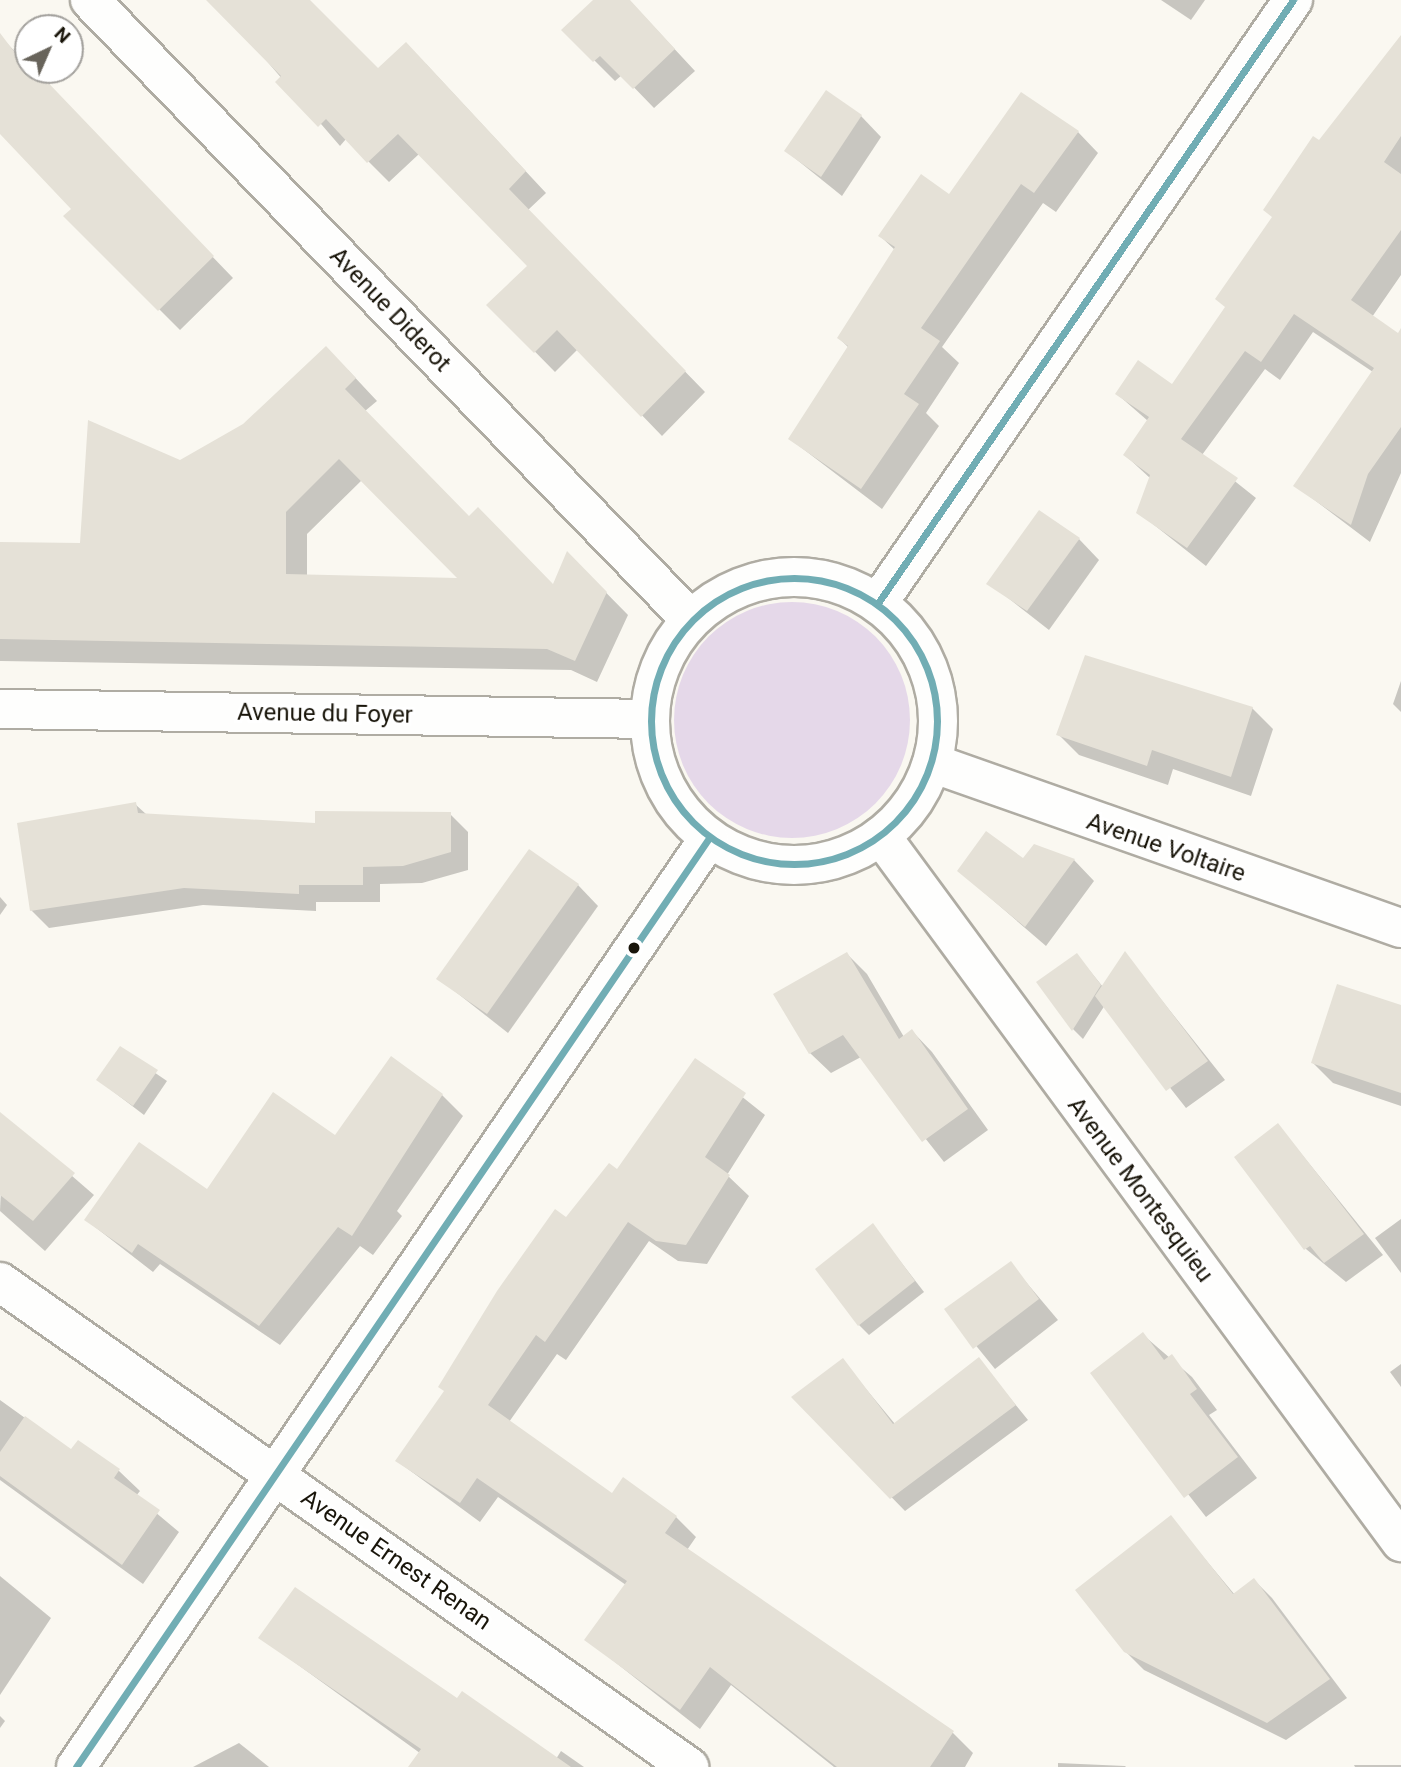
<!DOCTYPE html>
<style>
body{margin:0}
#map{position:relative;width:1401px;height:1767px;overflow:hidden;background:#faf8f1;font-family:Roboto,sans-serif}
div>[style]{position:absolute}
.green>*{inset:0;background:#e5d8e9}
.round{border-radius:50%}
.shadow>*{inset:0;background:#0003}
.building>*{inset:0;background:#e5e1d7}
.roads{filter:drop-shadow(2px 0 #afaca3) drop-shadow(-2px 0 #afaca3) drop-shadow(0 2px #afaca3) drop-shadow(0 -2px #afaca3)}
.minor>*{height:38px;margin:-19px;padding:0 19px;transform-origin:19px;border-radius:19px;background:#fefefd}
.tertiary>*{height:38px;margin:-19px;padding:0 19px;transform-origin:19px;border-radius:19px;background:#fefefd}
.tertiary>.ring{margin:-19px;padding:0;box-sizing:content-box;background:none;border:38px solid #fefefd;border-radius:50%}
.bus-1>*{height:7px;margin:-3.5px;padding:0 3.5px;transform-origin:3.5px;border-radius:3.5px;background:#71adb4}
.bus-1>.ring{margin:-3.5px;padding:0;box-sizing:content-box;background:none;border:7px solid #71adb4;border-radius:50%}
.dots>*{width:19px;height:19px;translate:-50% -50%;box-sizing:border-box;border:4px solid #fff;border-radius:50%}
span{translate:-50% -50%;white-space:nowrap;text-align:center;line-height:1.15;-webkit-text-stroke:6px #fff;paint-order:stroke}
.street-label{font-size:24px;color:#19150a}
.north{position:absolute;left:14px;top:14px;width:70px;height:70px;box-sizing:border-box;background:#fff;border:2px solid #a3a19d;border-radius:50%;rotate:44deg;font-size:19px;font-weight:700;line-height:28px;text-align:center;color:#19150a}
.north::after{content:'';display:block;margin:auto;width:24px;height:32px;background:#68645b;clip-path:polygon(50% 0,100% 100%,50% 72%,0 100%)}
</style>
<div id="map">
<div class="green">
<div class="round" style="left:674px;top:602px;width:236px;height:236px"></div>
</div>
<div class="shadow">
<div style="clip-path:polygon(214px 0,307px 0,378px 70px,426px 64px,546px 193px,528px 210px,705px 392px,662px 436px,578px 349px,555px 372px,489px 305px,530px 266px,419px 154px,389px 182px,346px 139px,340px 146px)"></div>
<div style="clip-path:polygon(595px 0,629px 0,695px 71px,654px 108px,622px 75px,615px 81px,564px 30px)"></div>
<div style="clip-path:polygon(1161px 0,1205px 0,1191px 20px)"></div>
<div style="clip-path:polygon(0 36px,233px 278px,180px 330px,66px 216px,74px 209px,0 132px)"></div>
<div style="clip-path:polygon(1401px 70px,1401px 275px,1372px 317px,1401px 337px,1401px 473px,1370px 542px,1296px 486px,1373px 372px,1313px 332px,1280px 380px,1265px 369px,1202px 455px,1256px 498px,1206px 566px,1139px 513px,1151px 479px,1125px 455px,1148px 421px,1117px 394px,1172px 386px,1226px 308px,1320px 143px)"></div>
<div style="clip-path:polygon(861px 116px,881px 137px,842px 196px,786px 151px)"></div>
<div style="clip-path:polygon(1078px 132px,1098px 153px,1056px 212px,1043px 203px,942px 347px,959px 363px,926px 413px,939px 426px,882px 509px,790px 439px,849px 348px,839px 338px,895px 250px,880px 236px)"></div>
<div style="clip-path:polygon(evenodd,348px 370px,377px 401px,365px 411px,469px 518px,554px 586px,568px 554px,628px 615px,597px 682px,571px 670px,0 661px,0 544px,82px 545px,180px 462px,348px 370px,362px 480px,462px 580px,307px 576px,307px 534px,362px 480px)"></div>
<div style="clip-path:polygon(1079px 539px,1099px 560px,1049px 630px,989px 583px)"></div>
<div style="clip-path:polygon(1401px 681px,1401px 712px,1393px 704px)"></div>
<div style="clip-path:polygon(1252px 708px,1273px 729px,1251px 796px,1173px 769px,1168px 785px,1079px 755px,1058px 734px)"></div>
<div style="clip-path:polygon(135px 804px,147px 815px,317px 825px,450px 814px,468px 832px,468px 870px,422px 883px,380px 884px,380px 902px,316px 902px,316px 911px,203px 905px,49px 928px,31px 910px)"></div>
<div style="clip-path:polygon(1035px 846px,1074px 860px,1094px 881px,1046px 946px,959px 871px,1023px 861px)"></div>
<div style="clip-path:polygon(578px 885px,598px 906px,508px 1033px,438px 978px)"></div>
<div style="clip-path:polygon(0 897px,7px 905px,0 915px)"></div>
<div style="clip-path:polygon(847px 954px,867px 974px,904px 1037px,912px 1031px,932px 1052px,988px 1130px,944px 1162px,861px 1057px,831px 1073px,810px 1053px)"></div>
<div style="clip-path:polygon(1125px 954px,1225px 1080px,1186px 1108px,1105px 1005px,1083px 1039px,1073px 1029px,1077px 955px,1103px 987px)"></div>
<div style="clip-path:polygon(1401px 1009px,1401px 1106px,1333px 1083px,1313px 1063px)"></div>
<div style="clip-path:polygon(120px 1049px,167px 1081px,144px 1115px,98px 1080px)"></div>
<div style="clip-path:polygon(696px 1060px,765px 1115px,727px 1175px,749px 1196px,707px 1264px,678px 1261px,649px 1241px,566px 1360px,557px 1354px,509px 1422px,612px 1495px,676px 1517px,696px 1537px,687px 1550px,953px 1733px,973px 1753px,965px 1767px,834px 1767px,731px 1685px,700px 1729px,587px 1640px,626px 1585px,498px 1497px,480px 1522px,397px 1461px,566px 1219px,617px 1172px)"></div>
<div style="clip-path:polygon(442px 1095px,463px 1116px,397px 1211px,402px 1216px,373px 1255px,360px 1246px,280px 1345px,160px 1264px,153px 1272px,86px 1220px,208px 1191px)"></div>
<div style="clip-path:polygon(4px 1117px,94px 1195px,45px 1251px,0 1211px)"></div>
<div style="clip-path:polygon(1278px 1125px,1383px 1255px,1346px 1282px,1306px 1249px)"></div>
<div style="clip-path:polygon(1401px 1219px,1401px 1273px,1375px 1238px)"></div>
<div style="clip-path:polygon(873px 1226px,924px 1292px,869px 1335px,859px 1325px)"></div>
<div style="clip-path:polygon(1010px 1263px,1058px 1320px,995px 1369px,947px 1310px)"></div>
<div style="clip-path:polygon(1142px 1334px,1192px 1377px,1217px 1410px,1209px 1415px,1257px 1478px,1206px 1517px,1093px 1373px)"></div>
<div style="clip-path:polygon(978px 1359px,1028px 1420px,905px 1511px,794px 1397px,842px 1360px,895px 1424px)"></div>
<div style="clip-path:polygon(1401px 1364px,1401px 1387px,1390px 1372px)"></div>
<div style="clip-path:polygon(0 1400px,71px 1451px,78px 1442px,119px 1471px,140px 1491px,136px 1496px,179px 1532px,143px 1584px,0 1480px)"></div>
<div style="clip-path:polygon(1170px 1517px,1235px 1595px,1254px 1580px,1272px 1598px,1347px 1698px,1286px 1740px,1144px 1670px,1125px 1651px)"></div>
<div style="clip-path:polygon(0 1576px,51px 1618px,0 1695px)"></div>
<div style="clip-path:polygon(261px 1638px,457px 1700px,556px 1759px,561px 1751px,584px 1767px,420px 1767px,424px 1756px)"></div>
<div style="clip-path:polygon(0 1716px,5px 1721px,0 1728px)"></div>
<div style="clip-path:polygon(239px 1743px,269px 1767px,193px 1767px)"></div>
<div style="clip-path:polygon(1058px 1763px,1125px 1766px,1126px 1767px,1058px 1767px)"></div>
<div style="clip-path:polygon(1354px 1765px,1401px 1765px,1401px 1767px,1355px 1767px)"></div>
</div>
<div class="building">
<div style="clip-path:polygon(206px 0,310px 0,378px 68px,406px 42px,526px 171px,509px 189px,686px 371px,641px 417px,557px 330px,534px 353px,486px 305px,527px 266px,398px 134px,367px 163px,326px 119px,318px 127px,275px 82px,281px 76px)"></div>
<div style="clip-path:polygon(593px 0,630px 0,675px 49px,633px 89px,600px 56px,593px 62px,561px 30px)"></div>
<div style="clip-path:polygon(0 33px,28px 70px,36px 70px,214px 256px,158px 311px,63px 216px,71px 209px,0 134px)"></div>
<div style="clip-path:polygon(1401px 35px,1401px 136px,1384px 162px,1401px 174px,1401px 230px,1351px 300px,1398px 333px,1401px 328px,1401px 427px,1368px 474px,1351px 525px,1293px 486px,1374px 368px,1294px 314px,1261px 362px,1245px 351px,1181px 439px,1238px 478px,1187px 548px,1136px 513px,1150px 475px,1123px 455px,1149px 417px,1115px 394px,1138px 360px,1172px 384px,1225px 307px,1215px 299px,1272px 217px,1263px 210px,1313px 136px,1319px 140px)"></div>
<div style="clip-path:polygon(826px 90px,862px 115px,821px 177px,784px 151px)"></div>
<div style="clip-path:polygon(1021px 92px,1079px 131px,1034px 193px,1021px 184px,921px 328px,940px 341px,904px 394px,919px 404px,861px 489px,788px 439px,848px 346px,837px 338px,895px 247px,878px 236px,921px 174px,949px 194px)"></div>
<div style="clip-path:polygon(evenodd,326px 346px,356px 378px,345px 389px,469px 516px,478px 507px,553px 584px,567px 551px,607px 592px,575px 661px,547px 649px,0 639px,0 542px,80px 543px,88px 420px,180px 460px,243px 424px,326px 346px,339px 459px,457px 578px,286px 574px,286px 512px,339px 459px)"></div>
<div style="clip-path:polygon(1039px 510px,1080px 538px,1027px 611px,986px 584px)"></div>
<div style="clip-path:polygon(1085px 655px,1253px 707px,1231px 777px,1152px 750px,1147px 766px,1056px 735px)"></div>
<div style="clip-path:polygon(136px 802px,138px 813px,315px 823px,315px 811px,451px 812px,451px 852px,403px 866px,363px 867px,363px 885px,299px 885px,299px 894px,184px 888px,30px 911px,17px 823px)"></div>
<div style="clip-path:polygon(986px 831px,1023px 858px,1034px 844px,1075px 859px,1025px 927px,957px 871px)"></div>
<div style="clip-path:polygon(529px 849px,579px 884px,487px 1014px,436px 979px)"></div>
<div style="clip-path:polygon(1125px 951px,1208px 1061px,1166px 1091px,1095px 996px)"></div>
<div style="clip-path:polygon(847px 952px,899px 1039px,912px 1029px,968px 1109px,922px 1142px,843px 1035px,809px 1054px,773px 994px)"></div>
<div style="clip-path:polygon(1077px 953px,1101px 985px,1072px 1031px,1036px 982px)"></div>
<div style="clip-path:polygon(1337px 984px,1401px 1005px,1401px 1093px,1311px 1063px)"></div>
<div style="clip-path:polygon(120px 1046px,158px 1070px,133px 1106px,96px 1080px)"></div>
<div style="clip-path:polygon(391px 1056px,443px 1094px,352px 1236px,338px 1227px,259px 1326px,138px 1244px,132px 1253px,84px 1220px,139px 1142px,207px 1189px,273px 1092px,335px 1135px)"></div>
<div style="clip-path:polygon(695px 1058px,746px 1093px,705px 1157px,730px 1175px,686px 1245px,656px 1241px,628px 1222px,545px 1342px,536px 1335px,488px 1405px,612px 1493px,623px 1477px,677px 1516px,665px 1533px,954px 1731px,930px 1767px,837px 1767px,710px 1667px,680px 1710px,584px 1640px,627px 1581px,477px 1478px,460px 1503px,395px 1461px,444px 1391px,438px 1387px,497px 1291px,555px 1209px,566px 1217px,609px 1163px,617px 1169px)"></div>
<div style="clip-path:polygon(0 1112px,75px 1173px,33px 1221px,0 1195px)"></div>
<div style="clip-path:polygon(1278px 1123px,1364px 1234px,1324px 1263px,1310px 1246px,1304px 1250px,1234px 1157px)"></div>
<div style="clip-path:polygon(873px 1223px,915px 1281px,858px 1326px,815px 1269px)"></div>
<div style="clip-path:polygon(1011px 1261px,1039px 1299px,973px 1349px,944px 1309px)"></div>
<div style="clip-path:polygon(1143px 1332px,1164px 1360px,1172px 1354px,1197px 1389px,1190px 1394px,1238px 1457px,1184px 1498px,1090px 1373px)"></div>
<div style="clip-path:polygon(979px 1357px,1016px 1405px,890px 1499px,791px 1397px,843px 1358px,893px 1424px)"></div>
<div style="clip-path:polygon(25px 1416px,71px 1449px,78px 1440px,120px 1469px,114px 1478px,160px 1510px,122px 1565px,0 1476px,0 1452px)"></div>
<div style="clip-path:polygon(1171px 1515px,1233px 1594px,1254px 1578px,1330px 1679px,1267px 1723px,1124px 1652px,1075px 1590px)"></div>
<div style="clip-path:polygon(295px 1587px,457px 1698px,462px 1691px,571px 1767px,408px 1767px,421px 1749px,258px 1638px)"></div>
</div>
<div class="roads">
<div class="minor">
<div style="left:90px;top:0;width:862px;rotate:45.89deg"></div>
<div style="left:0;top:709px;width:649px;rotate:0.88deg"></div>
<div style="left:932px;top:763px;width:497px;rotate:19.4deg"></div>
<div style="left:881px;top:836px;width:877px;rotate:53.63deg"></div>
<div style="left:0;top:1282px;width:843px;rotate:35.14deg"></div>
</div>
<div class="tertiary">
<div class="ring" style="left:650px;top:577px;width:250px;height:250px"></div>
<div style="left:878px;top:603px;width:732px;rotate:-55.46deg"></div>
<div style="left:76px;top:1767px;width:1124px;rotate:-55.73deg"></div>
</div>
</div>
<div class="bus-1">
<div class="ring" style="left:651px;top:578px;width:279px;height:279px"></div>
<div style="left:878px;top:603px;width:732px;rotate:-55.46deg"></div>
<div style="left:76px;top:1767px;width:1124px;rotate:-55.73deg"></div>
</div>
<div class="dots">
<div style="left:634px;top:948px;background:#19150a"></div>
</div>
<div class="street-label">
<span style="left:390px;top:310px;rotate:46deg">Avenue Diderot</span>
<span style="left:325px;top:714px;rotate:1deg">Avenue du Foyer</span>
<span style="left:1166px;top:848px;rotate:19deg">Avenue Voltaire</span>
<span style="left:1140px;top:1190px;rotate:53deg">Avenue Montesquieu</span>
<span style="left:396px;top:1560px;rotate:35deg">Avenue Ernest Renan</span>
</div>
<div class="north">N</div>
</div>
